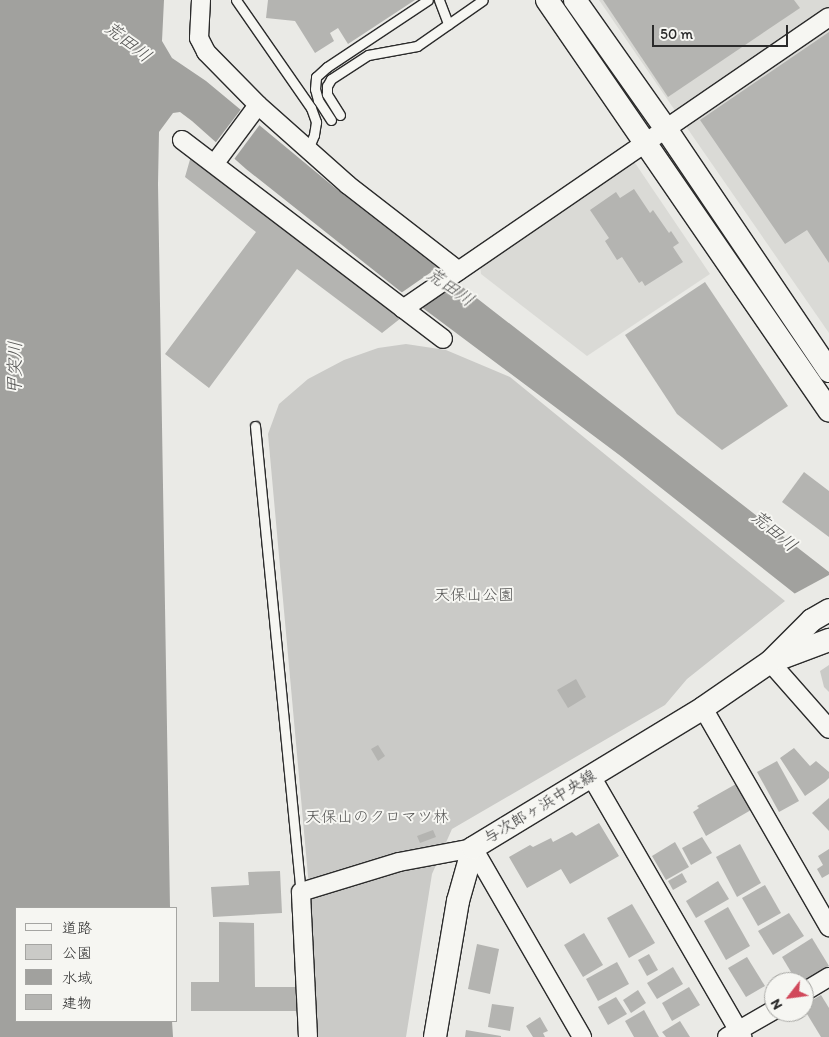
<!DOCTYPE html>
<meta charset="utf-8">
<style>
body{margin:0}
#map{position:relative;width:829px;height:1037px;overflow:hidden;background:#eaeae6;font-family:Itim,"Klee One",sans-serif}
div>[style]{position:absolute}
.built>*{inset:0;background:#dadad6}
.green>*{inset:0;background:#cacac7}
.water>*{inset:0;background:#a1a19e}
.pier>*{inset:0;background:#eaeae6}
.building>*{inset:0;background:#b4b4b1}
.roads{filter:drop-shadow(1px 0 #2b2b2b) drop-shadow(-1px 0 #2b2b2b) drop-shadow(0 1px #2b2b2b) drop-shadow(0 -1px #2b2b2b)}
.service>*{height:9px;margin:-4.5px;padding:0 4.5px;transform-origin:4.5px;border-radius:4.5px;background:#f6f6f2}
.minor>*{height:18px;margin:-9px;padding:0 9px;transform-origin:9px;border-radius:9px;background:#f6f6f2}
.tertiary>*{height:22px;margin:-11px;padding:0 11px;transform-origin:11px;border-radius:11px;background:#f6f6f2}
span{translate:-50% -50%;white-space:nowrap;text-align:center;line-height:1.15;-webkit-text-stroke:4px #f6f6f2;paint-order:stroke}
.park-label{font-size:16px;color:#535352}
.street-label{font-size:16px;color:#2b2b2b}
.water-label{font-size:18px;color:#545453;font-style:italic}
.legend{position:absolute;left:15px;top:907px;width:162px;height:115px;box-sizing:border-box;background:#f6f6f2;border:1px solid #a5a5a2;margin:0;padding:6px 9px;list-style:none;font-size:15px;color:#2b2b2b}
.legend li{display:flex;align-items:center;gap:10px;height:25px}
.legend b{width:25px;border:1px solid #a5a5a2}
.north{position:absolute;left:764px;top:972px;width:50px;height:50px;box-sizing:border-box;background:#f6f6f2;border:1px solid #a5a5a2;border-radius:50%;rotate:240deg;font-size:14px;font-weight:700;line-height:20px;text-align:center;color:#2b2b2b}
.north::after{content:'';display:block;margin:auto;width:18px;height:22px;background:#d1495b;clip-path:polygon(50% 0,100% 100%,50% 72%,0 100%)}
.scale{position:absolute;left:652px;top:25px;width:136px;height:22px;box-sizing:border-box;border:2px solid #2b2b2b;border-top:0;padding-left:6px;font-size:15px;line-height:18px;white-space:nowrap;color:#2b2b2b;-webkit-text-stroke:4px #f6f6f2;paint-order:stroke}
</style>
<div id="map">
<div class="built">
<div style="clip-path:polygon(599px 0,829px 0,829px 333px,685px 125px)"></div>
<div style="clip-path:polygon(633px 160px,710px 274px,587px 356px,481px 274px,480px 265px)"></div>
</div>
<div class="green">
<div style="clip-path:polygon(406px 344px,446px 350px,510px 377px,785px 601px,687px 679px,665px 705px,452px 829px,432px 874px,406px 1037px,316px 1037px,311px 909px,268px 434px,279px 404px,308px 379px,344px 360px,378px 348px)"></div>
<div style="clip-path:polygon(829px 665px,829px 692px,824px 687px,820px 671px)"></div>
</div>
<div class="water">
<div style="clip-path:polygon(0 0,164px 0,162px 41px,172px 58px,206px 81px,334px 187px,829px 572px,829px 629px,794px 593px,622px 457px,400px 291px,246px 169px,192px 121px,180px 112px,173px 113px,159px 132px,158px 184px,170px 908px,16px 908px,16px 1021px,172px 1021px,173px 1037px,0 1037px)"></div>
</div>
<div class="pier">
<div style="clip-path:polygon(242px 108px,261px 123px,232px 162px,213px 146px)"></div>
<div style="clip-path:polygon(440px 266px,459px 281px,415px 305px,401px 293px)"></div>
<div style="clip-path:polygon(829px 575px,829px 631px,792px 595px)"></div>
</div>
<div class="building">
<div style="clip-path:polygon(268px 0,415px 0,348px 44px,338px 28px,330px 33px,334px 41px,315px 53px,295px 21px,266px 18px)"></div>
<div style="clip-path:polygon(603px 0,794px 0,800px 8px,668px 97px)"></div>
<div style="clip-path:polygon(829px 32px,829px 263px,807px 230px,785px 244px,700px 120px)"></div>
<div style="clip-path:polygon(191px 156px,401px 318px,382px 333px,297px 269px,209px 388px,165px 354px,256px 232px,185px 177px)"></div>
<div style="clip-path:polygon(634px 189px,650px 213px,653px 210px,669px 233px,671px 231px,679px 243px,673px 247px,683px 262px,645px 286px,642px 281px,639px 283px,622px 257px,617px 260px,605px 241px,609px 238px,590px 210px,616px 192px,620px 198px)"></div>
<div style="clip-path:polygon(705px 282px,788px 406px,722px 450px,677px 414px,625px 335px)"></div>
<div style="clip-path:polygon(804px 472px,829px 491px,829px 537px,782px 502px)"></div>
<div style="clip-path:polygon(576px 679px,586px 697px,568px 708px,557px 690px)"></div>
<div style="clip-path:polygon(378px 745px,385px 756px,378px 761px,371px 749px)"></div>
<div style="clip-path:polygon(794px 748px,810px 766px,816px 761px,829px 772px,829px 778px,825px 782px,805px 796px,780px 758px)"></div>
<div style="clip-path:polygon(777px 761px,799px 801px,779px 812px,757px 772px)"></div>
<div style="clip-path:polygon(736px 784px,751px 810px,706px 836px,693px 812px,699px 808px,697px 806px)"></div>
<div style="clip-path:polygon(829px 798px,829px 831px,812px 813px)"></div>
<div style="clip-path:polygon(599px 823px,619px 856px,570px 884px,561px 869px,527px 888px,509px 857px,530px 845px,533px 847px,551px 838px,553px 842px,572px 832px,576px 836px)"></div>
<div style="clip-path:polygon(433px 830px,436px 837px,420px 843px,417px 836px)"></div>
<div style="clip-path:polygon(702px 837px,712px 853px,691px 865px,682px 848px)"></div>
<div style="clip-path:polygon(675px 842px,689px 867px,666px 880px,652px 856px)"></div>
<div style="clip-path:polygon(740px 844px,761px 883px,737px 897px,716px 857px)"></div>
<div style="clip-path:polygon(829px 849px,829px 874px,822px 878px,817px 869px,823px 865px,818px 856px)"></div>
<div style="clip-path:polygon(280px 871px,282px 913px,213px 917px,211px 887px,249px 885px,248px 872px)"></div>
<div style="clip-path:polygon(682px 873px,687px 882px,673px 890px,668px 881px)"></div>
<div style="clip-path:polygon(718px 881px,729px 899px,696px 918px,686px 901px)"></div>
<div style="clip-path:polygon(765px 885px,781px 913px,758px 926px,742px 898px)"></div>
<div style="clip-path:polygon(632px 904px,655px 943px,629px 958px,607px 918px)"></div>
<div style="clip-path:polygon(728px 907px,750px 946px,726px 960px,704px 921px)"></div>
<div style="clip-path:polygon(789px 913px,804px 936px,773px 955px,758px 931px)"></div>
<div style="clip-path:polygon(219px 922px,254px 923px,255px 987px,296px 987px,296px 1011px,191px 1011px,191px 982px,219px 982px)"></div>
<div style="clip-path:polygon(584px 933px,603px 965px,583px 977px,564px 945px)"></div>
<div style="clip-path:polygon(812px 938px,829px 966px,803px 982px,797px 982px,782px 957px)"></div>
<div style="clip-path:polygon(477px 944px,499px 949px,490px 994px,468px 989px)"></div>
<div style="clip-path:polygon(649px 954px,658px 970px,647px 976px,638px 960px)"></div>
<div style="clip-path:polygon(747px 957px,765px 986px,746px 997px,728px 968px)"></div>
<div style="clip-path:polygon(617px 962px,629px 984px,598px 1001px,586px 979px)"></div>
<div style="clip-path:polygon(673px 967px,683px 984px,657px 999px,647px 983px)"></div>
<div style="clip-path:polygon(689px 987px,700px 1005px,672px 1021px,662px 1003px)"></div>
<div style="clip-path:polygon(638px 990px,646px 1003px,631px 1013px,623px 1000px)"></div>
<div style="clip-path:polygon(821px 995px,829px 1008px,829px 1037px,821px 1037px,804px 1009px,804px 1005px)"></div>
<div style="clip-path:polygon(616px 997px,627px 1014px,608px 1025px,598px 1007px)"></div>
<div style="clip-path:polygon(492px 1004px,514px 1007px,510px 1031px,488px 1027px)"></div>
<div style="clip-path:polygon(644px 1010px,659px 1037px,634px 1037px,625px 1021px)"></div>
<div style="clip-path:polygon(540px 1017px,548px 1031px,543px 1033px,545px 1037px,533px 1037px,526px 1026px)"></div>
<div style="clip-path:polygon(680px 1021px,690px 1037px,666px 1037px,662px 1032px)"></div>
<div style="clip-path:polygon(466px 1030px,501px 1036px,501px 1037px,465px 1037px)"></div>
</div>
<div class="roads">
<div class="service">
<div style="left:236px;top:0;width:131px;rotate:55.2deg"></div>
<div style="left:311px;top:108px;width:15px;rotate:70deg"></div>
<div style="left:316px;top:122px;width:13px;rotate:99deg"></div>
<div style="left:314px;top:135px;width:15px;rotate:113deg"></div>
<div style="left:439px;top:0;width:26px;rotate:69deg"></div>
<div style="left:340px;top:115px;width:25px;rotate:-122deg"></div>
<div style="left:327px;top:94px;width:8px;rotate:-90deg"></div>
<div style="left:327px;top:86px;width:8px;rotate:-60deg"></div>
<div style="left:331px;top:79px;width:44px;rotate:-33deg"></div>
<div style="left:368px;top:55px;width:50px;rotate:-10.4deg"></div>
<div style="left:417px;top:46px;width:80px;rotate:-34.9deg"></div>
<div style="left:331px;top:120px;width:24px;rotate:-123deg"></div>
<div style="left:318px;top:100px;width:11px;rotate:-105deg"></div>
<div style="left:315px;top:89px;width:12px;rotate:-85deg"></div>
<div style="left:316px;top:77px;width:15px;rotate:-42deg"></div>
<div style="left:327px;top:67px;width:121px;rotate:-33.6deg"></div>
<div style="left:255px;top:426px;width:468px;rotate:84.4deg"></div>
</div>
<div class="minor">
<div style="left:201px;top:0;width:38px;rotate:93deg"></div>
<div style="left:199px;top:38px;width:16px;rotate:63deg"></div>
<div style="left:206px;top:52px;width:74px;rotate:45.5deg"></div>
<div style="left:258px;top:105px;width:120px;rotate:41.6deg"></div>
<div style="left:348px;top:185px;width:140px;rotate:37.8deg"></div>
<div style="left:182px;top:140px;width:328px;rotate:37.3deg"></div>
<div style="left:215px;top:163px;width:72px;rotate:-53.4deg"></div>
<div style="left:403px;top:309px;width:516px;rotate:-34.43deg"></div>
<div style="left:770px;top:662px;width:89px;rotate:48.6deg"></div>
<div style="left:703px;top:708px;width:253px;rotate:60.1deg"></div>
<div style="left:591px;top:776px;width:302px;rotate:59.9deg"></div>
<div style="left:804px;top:992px;width:29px;rotate:-31deg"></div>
<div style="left:308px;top:1037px;width:145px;rotate:-92.8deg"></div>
<div style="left:301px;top:892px;width:102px;rotate:-17deg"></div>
<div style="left:399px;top:862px;width:75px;rotate:-10.7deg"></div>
<div style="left:473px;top:848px;width:218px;rotate:60deg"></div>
<div style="left:727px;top:1037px;width:54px;rotate:-29.9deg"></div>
</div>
<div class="tertiary">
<div style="left:547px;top:0;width:498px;rotate:55.5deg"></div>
<div style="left:575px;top:0;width:158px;rotate:54.8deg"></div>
<div style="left:666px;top:129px;width:292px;rotate:56deg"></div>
<div style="left:776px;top:660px;width:57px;rotate:-20.7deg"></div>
<div style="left:435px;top:1037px;width:138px;rotate:-80.4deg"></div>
<div style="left:458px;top:901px;width:55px;rotate:-74.2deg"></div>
<div style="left:473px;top:848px;width:269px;rotate:-31.3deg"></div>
<div style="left:703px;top:708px;width:81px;rotate:-34.5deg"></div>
<div style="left:770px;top:662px;width:59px;rotate:-45deg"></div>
<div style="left:812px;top:620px;width:20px;rotate:-30deg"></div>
</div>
</div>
<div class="park-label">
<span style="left:474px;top:595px">天保山公園</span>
<span style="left:377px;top:817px">天保山のクロマツ林</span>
</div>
<div class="street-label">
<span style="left:540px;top:807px;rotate:-31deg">与次郎ヶ浜中央線</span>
</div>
<div class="water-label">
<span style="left:128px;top:42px;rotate:38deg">荒田川</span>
<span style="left:450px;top:287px;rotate:35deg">荒田川</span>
<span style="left:15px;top:368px;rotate:-89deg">甲突川</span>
<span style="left:774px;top:531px;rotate:40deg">荒田川</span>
</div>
<ul class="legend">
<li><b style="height:6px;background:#f6f6f2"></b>道路</li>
<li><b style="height:14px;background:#cacac7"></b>公園</li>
<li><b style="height:14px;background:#a1a19e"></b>水域</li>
<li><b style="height:14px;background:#b4b4b1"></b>建物</li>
</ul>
<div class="north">N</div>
<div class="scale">50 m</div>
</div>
